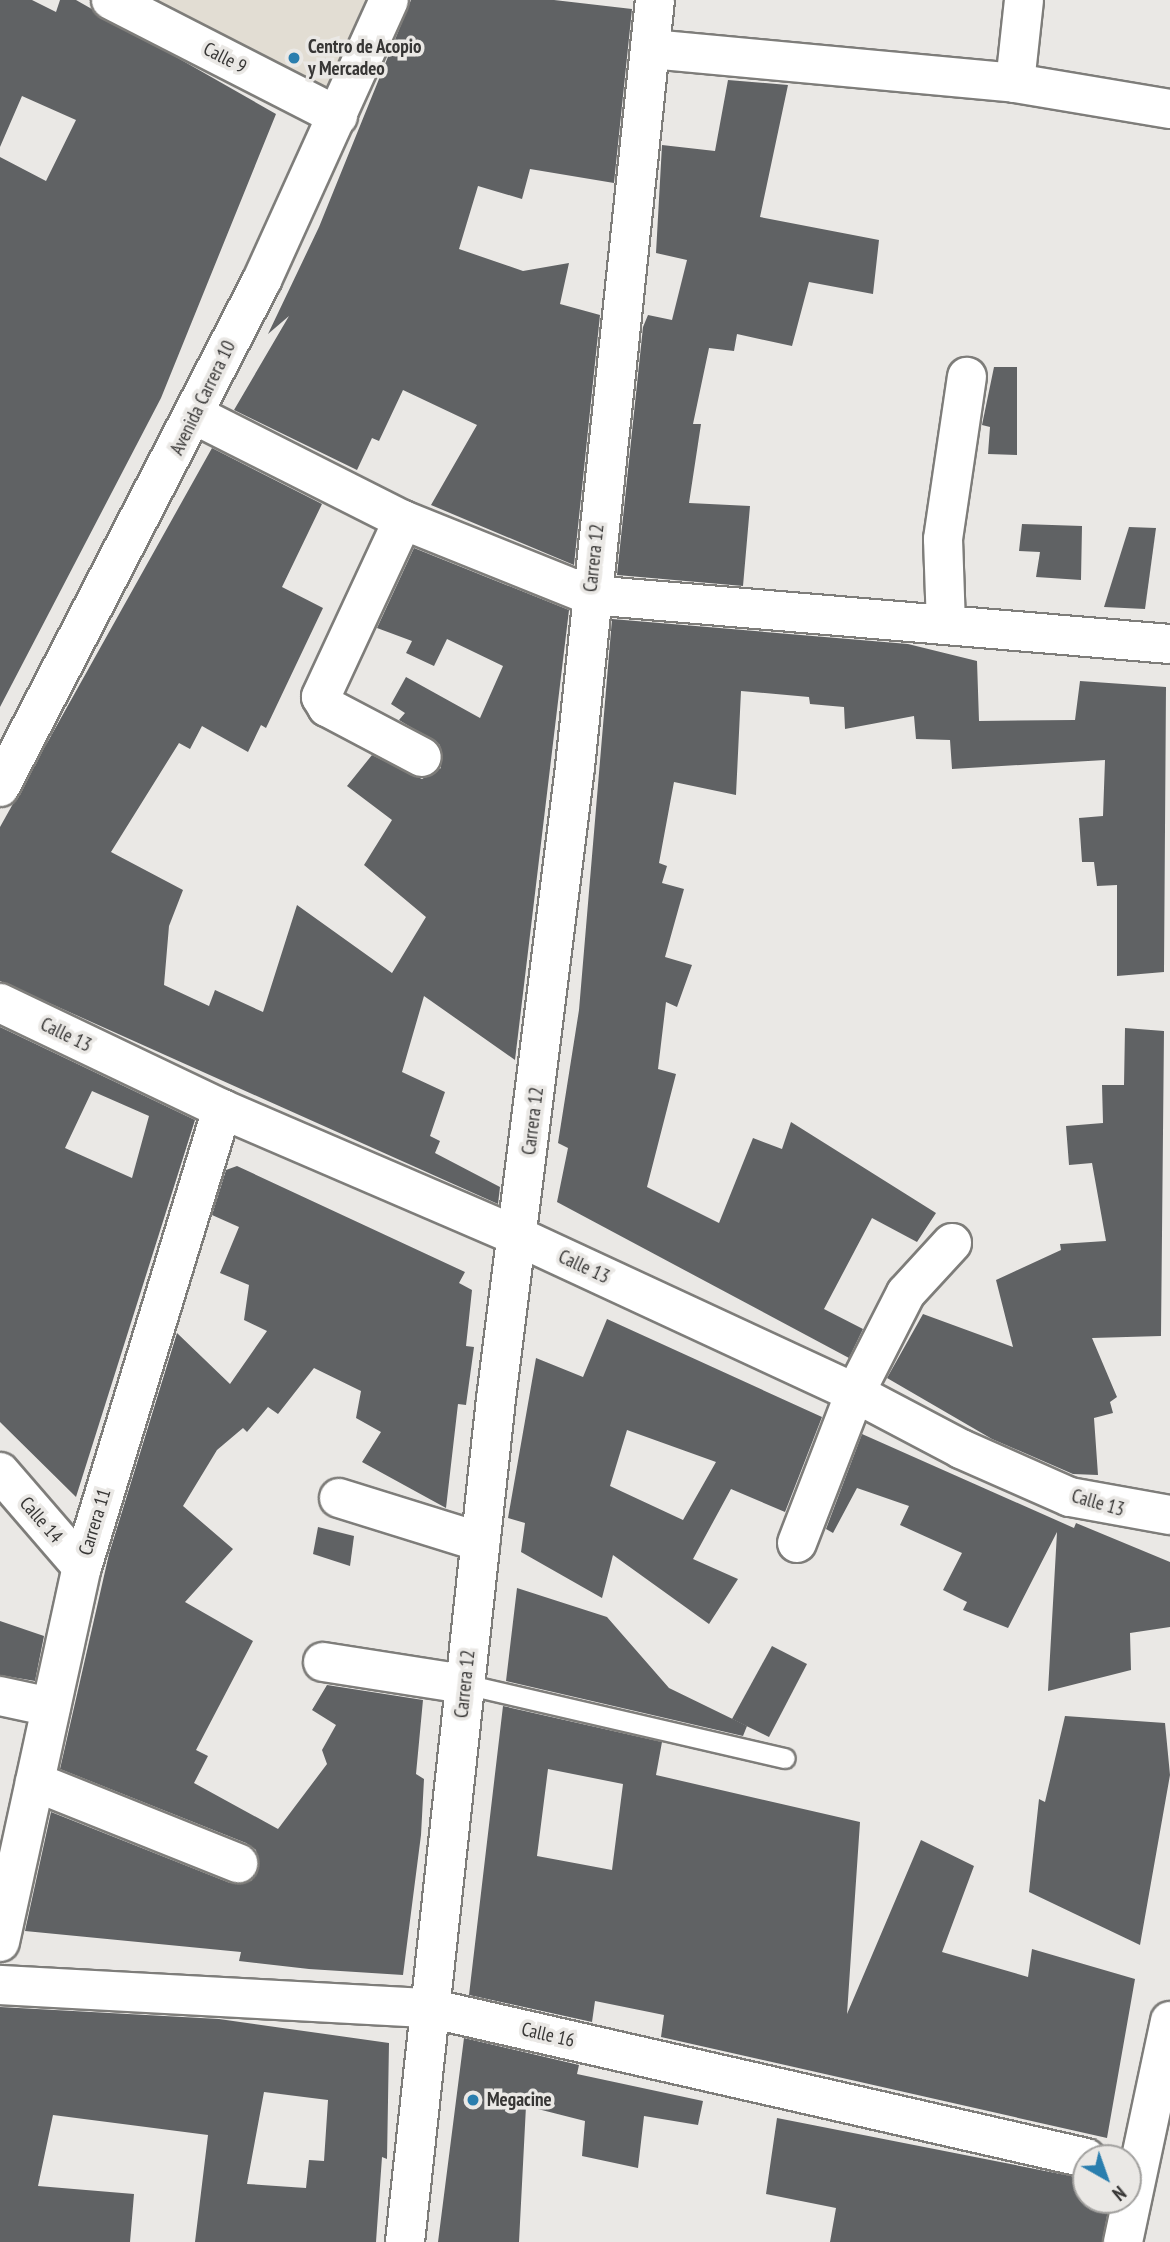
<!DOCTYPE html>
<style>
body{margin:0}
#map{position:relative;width:1170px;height:2242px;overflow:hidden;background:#eae8e5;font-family:"PT Sans Narrow",sans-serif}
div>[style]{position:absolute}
.built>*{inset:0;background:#e2ddd3}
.building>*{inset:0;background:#606264}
.roads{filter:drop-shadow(2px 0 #7e7d7a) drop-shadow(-2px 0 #7e7d7a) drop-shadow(0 2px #7e7d7a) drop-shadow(0 -2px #7e7d7a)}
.service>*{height:19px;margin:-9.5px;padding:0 9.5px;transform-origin:9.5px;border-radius:9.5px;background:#fff}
.minor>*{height:38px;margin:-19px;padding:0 19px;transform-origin:19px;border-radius:19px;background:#fff}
.secondary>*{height:38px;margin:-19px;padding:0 19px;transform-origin:19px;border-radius:19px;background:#fff}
.dots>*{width:19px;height:19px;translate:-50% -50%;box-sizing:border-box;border:4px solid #eae8e5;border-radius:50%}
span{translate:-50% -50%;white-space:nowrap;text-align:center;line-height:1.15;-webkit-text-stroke:7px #eae8e5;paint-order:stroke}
.poi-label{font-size:19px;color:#373635;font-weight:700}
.left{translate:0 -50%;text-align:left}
.street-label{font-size:19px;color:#373635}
.north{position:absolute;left:1072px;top:2144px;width:70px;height:70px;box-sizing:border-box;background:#eae8e5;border:2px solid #a2a19f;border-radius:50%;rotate:140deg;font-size:19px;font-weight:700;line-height:28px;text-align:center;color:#373635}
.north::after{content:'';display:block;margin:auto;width:24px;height:32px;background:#2a7eae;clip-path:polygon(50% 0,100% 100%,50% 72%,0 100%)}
</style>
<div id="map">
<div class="built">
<div style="clip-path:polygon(111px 0,389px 0,338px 116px)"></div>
</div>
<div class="building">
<div style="clip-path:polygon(0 0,32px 0,56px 12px,60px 0,76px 0,276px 114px,161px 398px,0 707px,0 157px,46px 181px,76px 120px,22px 96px,0 147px)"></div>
<div style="clip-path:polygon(411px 0,554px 0,632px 9px,614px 183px,530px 169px,522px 199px,478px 186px,459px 249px,523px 271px,569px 263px,560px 304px,600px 315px,574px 565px,431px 505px,477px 425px,403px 390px,379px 441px,372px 438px,357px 470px,234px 410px,289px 316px,268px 334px,319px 227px)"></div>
<div style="clip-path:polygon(728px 80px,788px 85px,760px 217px,879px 240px,873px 294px,809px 282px,792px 346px,737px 334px,734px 351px,709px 348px,693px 424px,701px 424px,689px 503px,750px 506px,743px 586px,617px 575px,643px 327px,648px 315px,672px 320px,687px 260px,656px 253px,662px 145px,715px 151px)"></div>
<div style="clip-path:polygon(994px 367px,1017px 367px,1017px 455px,988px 454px,990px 427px,982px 425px)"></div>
<div style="clip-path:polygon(212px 448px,322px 504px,282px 587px,323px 608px,266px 728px,261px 725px,248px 752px,202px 726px,190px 749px,179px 743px,111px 852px,183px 890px,169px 926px,164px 985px,209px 1006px,215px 990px,263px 1012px,297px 905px,392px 973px,426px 917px,364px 865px,392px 820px,347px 786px,372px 755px,422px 779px,441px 768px,440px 745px,399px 720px,405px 713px,391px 704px,406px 677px,480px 718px,503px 666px,447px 639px,434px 666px,406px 653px,412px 641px,377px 628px,414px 548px,569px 610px,515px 1060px,424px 996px,402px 1072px,445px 1092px,430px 1136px,440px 1141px,435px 1153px,500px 1187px,498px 1204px,0 981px,0 827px)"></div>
<div style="clip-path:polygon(1022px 524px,1082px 526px,1081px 580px,1036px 577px,1040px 552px,1019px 551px)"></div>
<div style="clip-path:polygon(1129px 527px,1156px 528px,1145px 609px,1104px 607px)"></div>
<div style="clip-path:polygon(612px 619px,908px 644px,977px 661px,979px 721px,1075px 720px,1080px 681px,1166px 687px,1164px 972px,1117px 976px,1117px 885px,1097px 886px,1094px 862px,1082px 862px,1079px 818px,1103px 816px,1105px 760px,952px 769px,950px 740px,916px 739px,914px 716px,845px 729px,844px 707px,810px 704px,809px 697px,741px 691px,736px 795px,674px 782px,659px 863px,667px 866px,662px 883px,684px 889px,665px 957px,692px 965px,677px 1007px,666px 1002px,658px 1069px,676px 1074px,647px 1187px,719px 1223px,753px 1138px,782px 1149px,791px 1122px,936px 1213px,917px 1242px,872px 1218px,824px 1309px,863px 1329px,849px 1358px,557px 1202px,568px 1148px,558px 1143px,579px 1010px)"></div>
<div style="clip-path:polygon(evenodd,0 1027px,195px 1120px,76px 1497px,0 1422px,0 1027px,92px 1091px,149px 1116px,132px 1178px,65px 1148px,92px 1091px)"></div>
<div style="clip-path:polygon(1125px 1028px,1164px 1031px,1161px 1336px,1092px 1338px,1117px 1397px,1110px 1402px,1113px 1413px,1094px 1418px,1098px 1475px,1073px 1474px,992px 1439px,887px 1378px,923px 1314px,1013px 1347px,996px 1280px,1061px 1250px,1060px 1244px,1106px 1241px,1092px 1163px,1069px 1165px,1066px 1126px,1103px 1123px,1102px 1085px,1124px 1085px)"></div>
<div style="clip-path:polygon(237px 1166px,465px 1272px,459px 1283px,472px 1290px,466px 1346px,474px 1347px,466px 1405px,458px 1404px,446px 1508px,362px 1462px,381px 1432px,356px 1418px,361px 1391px,314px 1368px,278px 1414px,268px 1407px,247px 1432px,243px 1428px,217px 1450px,183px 1506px,233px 1549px,185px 1602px,253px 1641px,196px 1750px,208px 1756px,194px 1783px,278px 1829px,327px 1764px,322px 1750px,336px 1725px,312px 1710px,327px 1685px,423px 1700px,416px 1774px,424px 1779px,421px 1835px,403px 1975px,309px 1969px,239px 1961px,241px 1952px,25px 1931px,51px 1812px,230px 1883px,251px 1881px,258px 1870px,256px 1850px,246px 1843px,60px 1769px,109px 1554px,177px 1333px,230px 1384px,267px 1331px,244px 1320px,249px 1285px,220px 1273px,239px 1227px,212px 1215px,226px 1170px)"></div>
<div style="clip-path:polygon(evenodd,607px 1319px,822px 1417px,785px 1512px,731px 1489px,693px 1559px,738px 1579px,709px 1624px,613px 1555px,602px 1598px,521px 1552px,525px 1523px,508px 1518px,536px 1358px,583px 1377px,607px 1319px,627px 1430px,716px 1462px,683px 1520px,610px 1486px,627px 1430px)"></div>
<div style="clip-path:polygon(862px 1434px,1074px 1528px,1076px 1523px,1170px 1562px,1170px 1627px,1130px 1633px,1131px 1670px,1048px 1691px,1057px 1532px,1008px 1628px,963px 1610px,967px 1602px,943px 1590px,962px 1553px,900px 1525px,909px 1506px,857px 1488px,833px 1533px,826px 1529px)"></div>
<div style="clip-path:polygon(318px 1527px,354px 1536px,350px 1566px,313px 1554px)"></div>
<div style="clip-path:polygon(517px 1588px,607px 1617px,669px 1688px,747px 1726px,743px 1736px,506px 1681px)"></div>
<div style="clip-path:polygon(0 1621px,44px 1636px,35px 1681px,0 1675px)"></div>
<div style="clip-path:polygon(772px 1646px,807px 1664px,769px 1737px,732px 1719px)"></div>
<div style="clip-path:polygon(evenodd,503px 1706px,662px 1742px,656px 1775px,860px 1822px,847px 2014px,921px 1840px,974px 1866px,942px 1952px,1028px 1977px,1032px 1949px,1135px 1979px,1107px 2138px,661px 2037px,664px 2015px,595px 2001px,592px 2022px,469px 1995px,503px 1706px,548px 1769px,623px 1784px,612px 1870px,537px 1856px,548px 1769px)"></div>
<div style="clip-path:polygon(1065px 1716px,1165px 1723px,1170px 1775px,1140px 1945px,1029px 1892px,1039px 1799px,1045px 1802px)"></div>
<div style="clip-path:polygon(evenodd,0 2007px,219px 2019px,389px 2043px,387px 2159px,382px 2157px,376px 2242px,195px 2242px,208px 2135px,53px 2115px,38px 2186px,134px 2194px,130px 2242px,0 2242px,0 2007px,264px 2092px,328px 2100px,324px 2161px,309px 2160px,306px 2188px,247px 2184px,264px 2092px)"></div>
<div style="clip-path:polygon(464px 2038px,579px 2065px,577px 2074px,703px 2101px,698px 2125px,644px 2116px,638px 2168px,582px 2156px,585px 2121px,526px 2106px,519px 2242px,438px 2242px)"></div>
<div style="clip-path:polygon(777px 2118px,1086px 2179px,1086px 2200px,1110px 2200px,1102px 2242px,830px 2242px,836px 2208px,766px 2194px)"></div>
</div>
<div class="roads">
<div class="service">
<div style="left:464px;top:1684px;width:329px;rotate:13deg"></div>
</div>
<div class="minor">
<div style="left:111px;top:0;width:255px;rotate:27.1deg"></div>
<div style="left:651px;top:49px;width:366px;rotate:5.3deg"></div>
<div style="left:1015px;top:83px;width:157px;rotate:9.5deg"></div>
<div style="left:1015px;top:83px;width:83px;rotate:-83.8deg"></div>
<div style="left:195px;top:415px;width:233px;rotate:26.8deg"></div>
<div style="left:403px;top:520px;width:201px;rotate:21.9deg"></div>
<div style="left:590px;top:595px;width:582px;rotate:4.83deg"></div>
<div style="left:403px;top:520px;width:195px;rotate:114.9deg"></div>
<div style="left:321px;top:697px;width:12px;rotate:59deg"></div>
<div style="left:327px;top:707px;width:107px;rotate:27.8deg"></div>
<div style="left:946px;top:625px;width:86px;rotate:-92deg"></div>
<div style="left:943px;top:539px;width:164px;rotate:-81.6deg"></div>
<div style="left:0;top:1003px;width:246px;rotate:25.5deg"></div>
<div style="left:222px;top:1109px;width:323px;rotate:23.3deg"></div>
<div style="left:519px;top:1237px;width:370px;rotate:24.9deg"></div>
<div style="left:855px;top:1393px;width:120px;rotate:27.8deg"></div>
<div style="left:961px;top:1449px;width:119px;rotate:23.8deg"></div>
<div style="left:1070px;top:1497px;width:102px;rotate:10.2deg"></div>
<div style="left:0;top:1472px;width:125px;rotate:49.2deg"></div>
<div style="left:339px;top:1498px;width:148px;rotate:17.3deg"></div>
<div style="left:797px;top:1543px;width:161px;rotate:-68.9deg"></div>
<div style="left:855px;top:1393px;width:112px;rotate:-63deg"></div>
<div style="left:906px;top:1293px;width:68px;rotate:-47.4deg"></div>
<div style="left:323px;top:1662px;width:143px;rotate:8.9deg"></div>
<div style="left:0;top:1696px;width:52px;rotate:12.2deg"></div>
<div style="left:35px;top:1782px;width:219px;rotate:21.8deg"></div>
<div style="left:0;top:1942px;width:384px;rotate:-77.7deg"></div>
<div style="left:82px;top:1567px;width:479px;rotate:-73deg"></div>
<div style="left:0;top:1985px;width:430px;rotate:3.1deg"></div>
<div style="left:429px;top:2008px;width:674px;rotate:12.86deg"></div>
<div style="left:405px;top:2242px;width:848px;rotate:-83.84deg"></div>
<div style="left:496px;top:1399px;width:637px;rotate:-82.87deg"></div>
<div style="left:575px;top:767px;width:771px;rotate:-84.05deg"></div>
<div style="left:1123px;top:2242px;width:226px;rotate:-78deg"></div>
</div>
<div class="secondary">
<div style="left:0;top:787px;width:571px;rotate:-62.67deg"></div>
<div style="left:262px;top:280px;width:307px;rotate:-65.6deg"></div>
</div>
</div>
<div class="dots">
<div style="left:294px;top:58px;background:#2a7eae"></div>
<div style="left:473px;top:2100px;background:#2a7eae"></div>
</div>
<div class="poi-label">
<span class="left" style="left:308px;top:58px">Centro de Acopio<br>y Mercadeo</span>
<span class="left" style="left:487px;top:2100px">Megacine</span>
</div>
<div class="street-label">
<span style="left:225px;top:58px;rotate:27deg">Calle 9</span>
<span style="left:203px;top:398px;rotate:-64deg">Avenida Carrera 10</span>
<span style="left:594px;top:558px;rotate:-84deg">Carrera 12</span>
<span style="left:66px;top:1035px;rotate:26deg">Calle 13</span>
<span style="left:533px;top:1121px;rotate:-83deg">Carrera 12</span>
<span style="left:584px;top:1267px;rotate:25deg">Calle 13</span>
<span style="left:1098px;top:1503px;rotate:16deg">Calle 13</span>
<span style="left:41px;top:1520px;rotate:49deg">Calle 14</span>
<span style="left:95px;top:1522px;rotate:-73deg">Carrera 11</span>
<span style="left:465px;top:1684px;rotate:-84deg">Carrera 12</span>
<span style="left:548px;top:2035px;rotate:13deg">Calle 16</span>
</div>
<div class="north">N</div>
</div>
